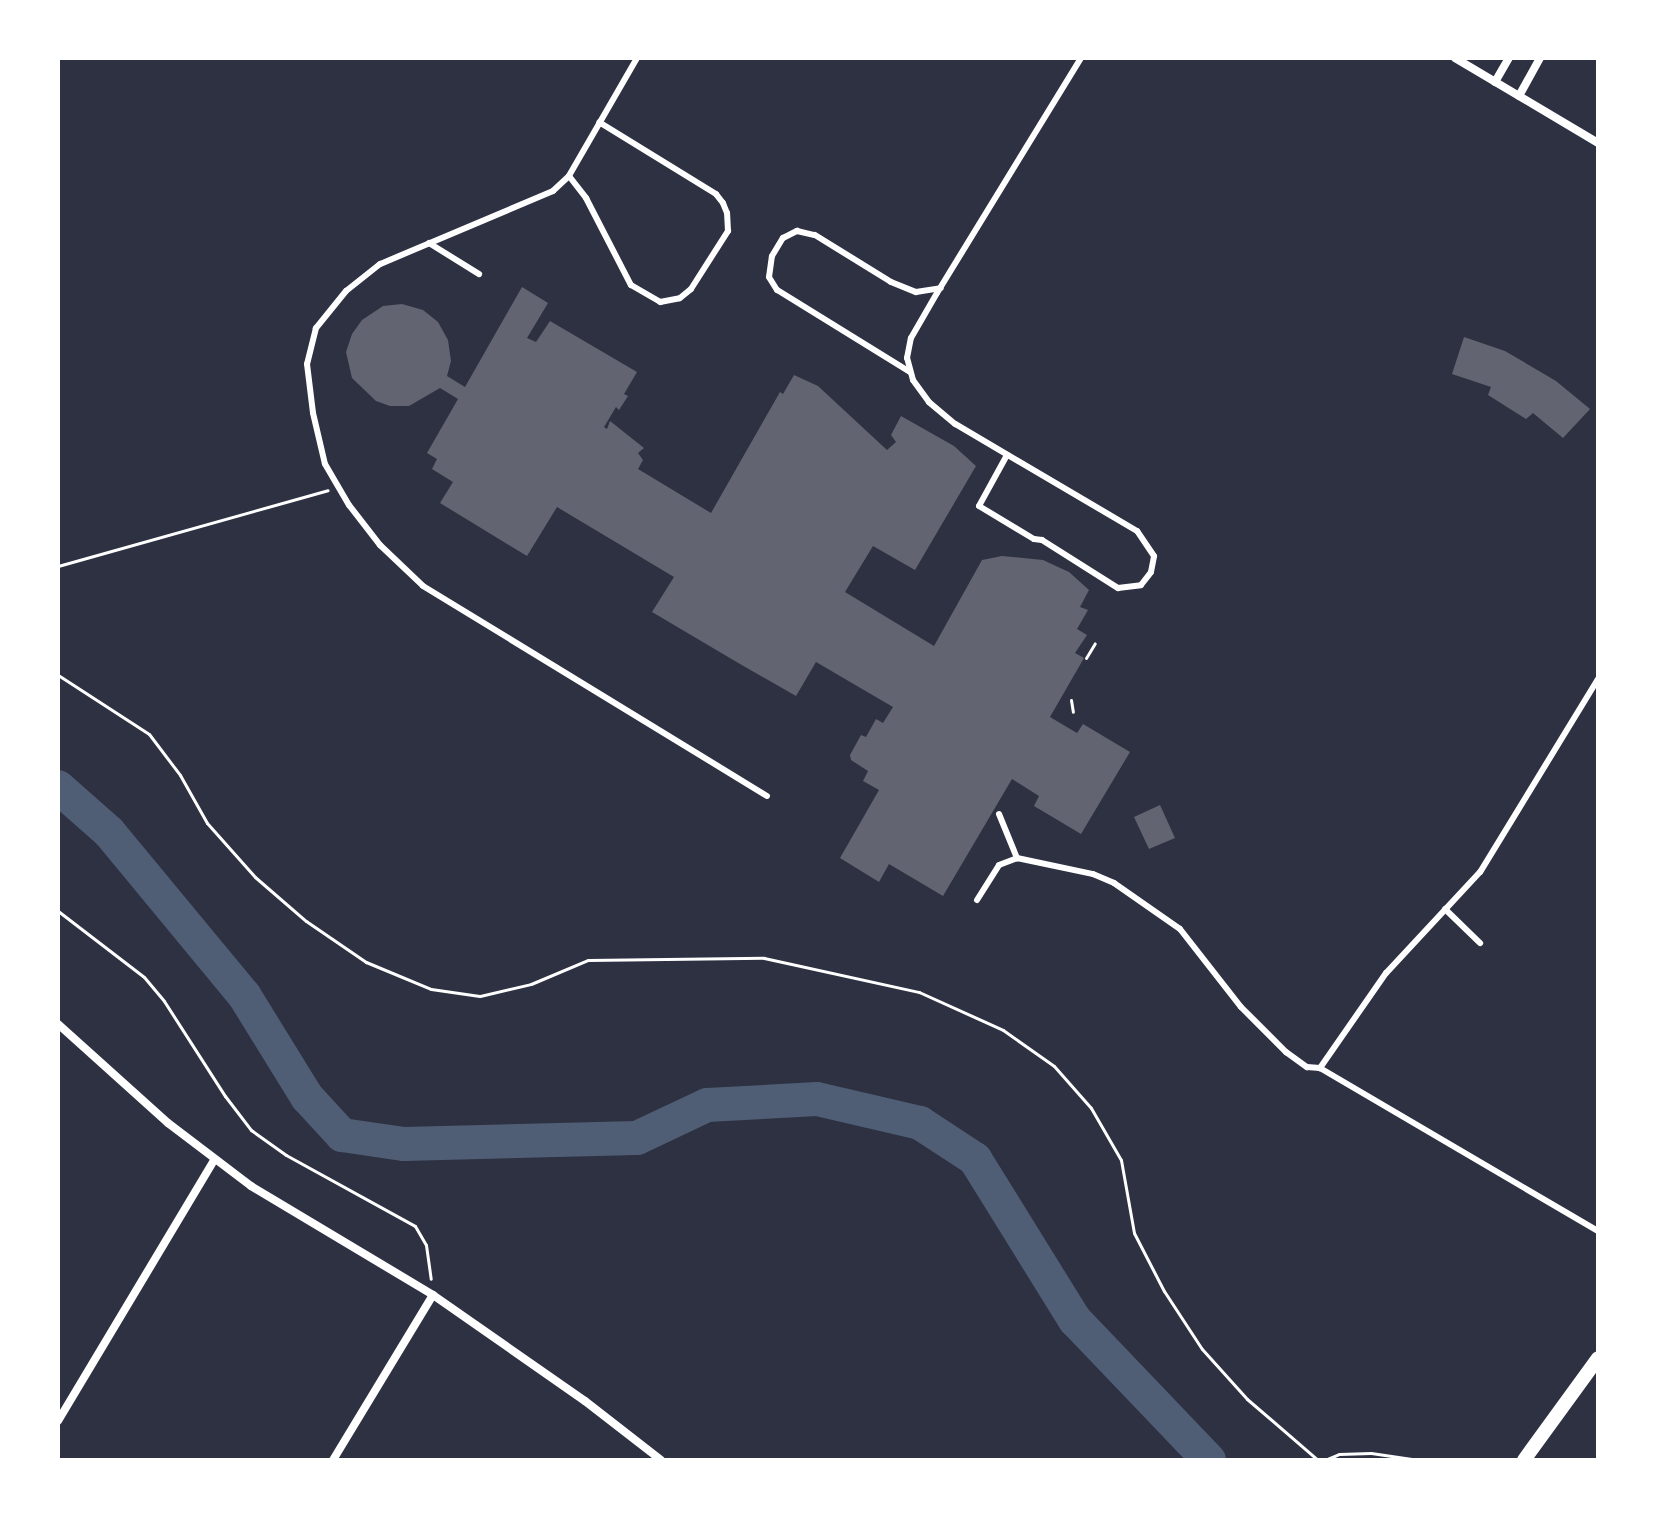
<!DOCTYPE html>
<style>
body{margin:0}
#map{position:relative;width:1656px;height:1518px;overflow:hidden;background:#2d3142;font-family:"Libre Baskerville",serif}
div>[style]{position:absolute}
.river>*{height:34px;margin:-17px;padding:0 17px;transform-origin:17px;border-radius:17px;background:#4f5d75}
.building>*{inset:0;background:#626471}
.path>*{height:3px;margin:-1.5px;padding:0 1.5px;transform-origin:1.5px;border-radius:1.5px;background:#fff}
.service>*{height:6px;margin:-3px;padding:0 3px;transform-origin:3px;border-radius:3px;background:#fff}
.minor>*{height:8px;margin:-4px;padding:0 4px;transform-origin:4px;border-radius:4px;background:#fff}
.tertiary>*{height:14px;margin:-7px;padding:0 7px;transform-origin:7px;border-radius:7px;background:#fff}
span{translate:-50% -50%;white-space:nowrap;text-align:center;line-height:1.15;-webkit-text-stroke:6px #fff;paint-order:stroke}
.frame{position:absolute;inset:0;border:60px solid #fff;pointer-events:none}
</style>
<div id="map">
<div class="river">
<div style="left:58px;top:787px;width:68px;rotate:41.4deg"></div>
<div style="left:109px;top:832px;width:212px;rotate:50.4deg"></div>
<div style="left:244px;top:995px;width:120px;rotate:58.3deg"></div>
<div style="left:307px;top:1097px;width:52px;rotate:47.4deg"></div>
<div style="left:342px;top:1135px;width:63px;rotate:8.3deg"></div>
<div style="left:404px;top:1144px;width:233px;rotate:-1.5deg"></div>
<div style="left:637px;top:1138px;width:77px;rotate:-25.2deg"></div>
<div style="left:707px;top:1105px;width:110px;rotate:-3.1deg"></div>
<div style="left:817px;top:1099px;width:106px;rotate:13.1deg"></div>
<div style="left:920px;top:1123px;width:66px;rotate:33.2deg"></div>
<div style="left:975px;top:1159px;width:190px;rotate:58.2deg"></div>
<div style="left:1075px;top:1320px;width:194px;rotate:46.3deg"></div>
</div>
<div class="building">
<div style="clip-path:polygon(522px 287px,548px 303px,527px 338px,536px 342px,550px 321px,637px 372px,624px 394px,628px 396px,619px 410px,616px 407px,604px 427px,607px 429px,610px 421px,644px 448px,638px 453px,643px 460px,638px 469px,711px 513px,780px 392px,783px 394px,794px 375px,818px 386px,887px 450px,896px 442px,891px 435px,901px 416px,954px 446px,976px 466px,915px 570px,873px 546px,845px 592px,934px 646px,982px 560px,1002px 556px,1043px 560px,1069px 572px,1089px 590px,1080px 607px,1088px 610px,1077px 629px,1087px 635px,1075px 653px,1084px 658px,1050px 717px,1077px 733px,1083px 724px,1130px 752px,1081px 834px,1034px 806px,1039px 796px,1012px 779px,943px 896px,889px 864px,879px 882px,840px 858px,879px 790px,863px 781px,868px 771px,851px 760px,850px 755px,861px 735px,866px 737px,876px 719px,883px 723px,893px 707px,816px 662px,796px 696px,740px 664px,652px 612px,674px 577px,557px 507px,527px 556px,440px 503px,453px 482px,432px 469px,437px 459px,427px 453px,458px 399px,440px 388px,409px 406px,390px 406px,376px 401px,352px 378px,346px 352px,352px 334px,362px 320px,383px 306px,402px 304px,423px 310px,438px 322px,448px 340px,451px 361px,447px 376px,465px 387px)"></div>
<div style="clip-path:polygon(1464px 337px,1505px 351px,1556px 381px,1590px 409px,1563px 438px,1533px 413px,1526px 419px,1488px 395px,1491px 387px,1452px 374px)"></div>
<div style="clip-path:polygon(1160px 805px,1175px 838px,1149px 849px,1134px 817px)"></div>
</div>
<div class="path">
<div style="left:58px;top:566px;width:280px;rotate:-15.7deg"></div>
<div style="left:1086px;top:658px;width:17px;rotate:-59deg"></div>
<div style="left:58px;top:675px;width:108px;rotate:33deg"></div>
<div style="left:149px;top:734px;width:51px;rotate:52.9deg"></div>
<div style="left:180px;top:775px;width:55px;rotate:60.6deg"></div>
<div style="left:207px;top:823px;width:72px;rotate:48.4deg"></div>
<div style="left:255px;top:877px;width:67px;rotate:40.8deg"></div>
<div style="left:306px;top:921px;width:73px;rotate:34.3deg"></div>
<div style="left:366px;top:962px;width:70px;rotate:22.6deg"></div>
<div style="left:431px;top:989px;width:49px;rotate:8.1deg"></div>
<div style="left:480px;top:996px;width:52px;rotate:-13.2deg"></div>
<div style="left:531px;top:984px;width:62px;rotate:-22.8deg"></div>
<div style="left:588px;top:960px;width:176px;rotate:-0.7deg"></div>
<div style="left:764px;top:958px;width:159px;rotate:12.4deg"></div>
<div style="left:919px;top:992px;width:92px;rotate:24.3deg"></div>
<div style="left:1003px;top:1030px;width:62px;rotate:35.2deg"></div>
<div style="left:1054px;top:1066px;width:56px;rotate:48.6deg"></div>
<div style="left:1091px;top:1108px;width:60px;rotate:60deg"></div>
<div style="left:1121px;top:1160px;width:74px;rotate:79.9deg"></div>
<div style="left:1134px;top:1233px;width:65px;rotate:62.7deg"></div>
<div style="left:1164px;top:1291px;width:69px;rotate:56.8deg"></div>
<div style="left:1202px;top:1349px;width:67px;rotate:48deg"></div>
<div style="left:1247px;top:1399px;width:94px;rotate:40.7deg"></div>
<div style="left:1071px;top:700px;width:12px;rotate:81deg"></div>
<div style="left:58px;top:911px;width:108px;rotate:37.5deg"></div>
<div style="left:144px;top:977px;width:31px;rotate:50deg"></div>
<div style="left:164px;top:1001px;width:113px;rotate:57.3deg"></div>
<div style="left:225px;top:1096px;width:43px;rotate:52.6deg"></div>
<div style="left:251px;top:1130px;width:43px;rotate:35.5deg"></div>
<div style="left:286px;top:1155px;width:147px;rotate:28.8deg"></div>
<div style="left:415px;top:1226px;width:22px;rotate:60deg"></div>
<div style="left:426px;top:1245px;width:34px;rotate:82deg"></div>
<div style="left:1325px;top:1460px;width:15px;rotate:-23deg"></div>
<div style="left:1339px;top:1454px;width:32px;rotate:-2deg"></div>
<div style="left:1371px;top:1453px;width:48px;rotate:8.5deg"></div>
</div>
<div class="service">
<div style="left:637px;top:58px;width:136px;rotate:120deg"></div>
<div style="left:569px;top:176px;width:22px;rotate:137deg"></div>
<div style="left:553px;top:191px;width:188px;rotate:157.1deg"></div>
<div style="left:380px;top:264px;width:43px;rotate:141.5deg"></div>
<div style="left:346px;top:291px;width:48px;rotate:129deg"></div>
<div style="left:316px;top:328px;width:37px;rotate:104deg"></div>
<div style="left:307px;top:364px;width:49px;rotate:83deg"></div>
<div style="left:313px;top:413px;width:52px;rotate:76.8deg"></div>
<div style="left:325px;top:464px;width:48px;rotate:59.7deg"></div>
<div style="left:349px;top:505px;width:51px;rotate:52.2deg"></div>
<div style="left:380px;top:545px;width:59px;rotate:43.6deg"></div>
<div style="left:423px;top:586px;width:403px;rotate:31.4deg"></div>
<div style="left:569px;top:176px;width:28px;rotate:52deg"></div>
<div style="left:586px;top:198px;width:98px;rotate:62.7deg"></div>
<div style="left:631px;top:285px;width:34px;rotate:30deg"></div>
<div style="left:660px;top:302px;width:20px;rotate:-11deg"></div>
<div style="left:680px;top:298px;width:14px;rotate:-39deg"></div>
<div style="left:691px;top:289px;width:69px;rotate:-57.5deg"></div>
<div style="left:728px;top:231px;width:18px;rotate:-93deg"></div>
<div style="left:727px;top:213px;width:11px;rotate:-112deg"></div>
<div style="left:723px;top:203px;width:11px;rotate:-128deg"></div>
<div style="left:716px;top:194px;width:137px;rotate:-148.4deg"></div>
<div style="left:429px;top:243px;width:59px;rotate:31.8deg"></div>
<div style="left:910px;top:372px;width:156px;rotate:-148.3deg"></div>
<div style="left:777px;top:290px;width:15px;rotate:-122deg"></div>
<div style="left:769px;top:277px;width:21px;rotate:-82deg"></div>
<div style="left:772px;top:256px;width:21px;rotate:-59deg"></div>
<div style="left:783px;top:238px;width:16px;rotate:-27deg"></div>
<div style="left:797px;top:231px;width:18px;rotate:13deg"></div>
<div style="left:815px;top:235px;width:89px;rotate:31.7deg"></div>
<div style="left:891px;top:282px;width:27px;rotate:22deg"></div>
<div style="left:916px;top:292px;width:25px;rotate:-9deg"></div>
<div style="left:1007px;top:455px;width:58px;rotate:118.8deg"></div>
<div style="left:979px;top:506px;width:64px;rotate:31deg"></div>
<div style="left:1034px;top:539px;width:8px;rotate:7deg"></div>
<div style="left:1042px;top:540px;width:90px;rotate:32.3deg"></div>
<div style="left:1118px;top:588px;width:23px;rotate:-7deg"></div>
<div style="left:1141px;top:585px;width:16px;rotate:-52deg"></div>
<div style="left:1151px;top:572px;width:16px;rotate:-79deg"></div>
<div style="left:1154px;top:556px;width:30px;rotate:-124deg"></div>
<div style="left:1137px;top:531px;width:211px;rotate:-149.5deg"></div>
<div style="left:955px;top:424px;width:34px;rotate:-140deg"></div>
<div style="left:929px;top:402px;width:27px;rotate:-126deg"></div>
<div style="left:913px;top:380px;width:23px;rotate:-105deg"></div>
<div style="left:907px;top:358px;width:20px;rotate:-79deg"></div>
<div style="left:911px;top:338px;width:52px;rotate:-60deg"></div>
<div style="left:937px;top:293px;width:276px;rotate:-58.5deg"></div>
<div style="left:1598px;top:679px;width:226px;rotate:121.4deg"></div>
<div style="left:1480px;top:872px;width:138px;rotate:132.9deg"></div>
<div style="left:1386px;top:973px;width:116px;rotate:124.8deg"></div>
<div style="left:1320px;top:1068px;width:322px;rotate:30.4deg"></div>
<div style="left:999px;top:814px;width:48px;rotate:67.8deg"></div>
<div style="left:1017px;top:858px;width:78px;rotate:11.9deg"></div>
<div style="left:1093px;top:874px;width:23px;rotate:23deg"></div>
<div style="left:1114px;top:883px;width:80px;rotate:34.9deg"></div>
<div style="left:1180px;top:929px;width:99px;rotate:52deg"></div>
<div style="left:1241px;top:1007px;width:64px;rotate:45deg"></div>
<div style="left:1286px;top:1052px;width:26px;rotate:36deg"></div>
<div style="left:1307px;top:1067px;width:13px;rotate:4deg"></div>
<div style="left:977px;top:900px;width:41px;rotate:-57.8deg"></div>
<div style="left:999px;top:865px;width:19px;rotate:-21deg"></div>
<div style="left:1445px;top:909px;width:49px;rotate:44.2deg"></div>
</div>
<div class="minor">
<div style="left:1455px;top:58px;width:166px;rotate:30.7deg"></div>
<div style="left:1495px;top:82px;width:28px;rotate:-60deg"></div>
<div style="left:1519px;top:96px;width:43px;rotate:-61.1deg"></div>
<div style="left:58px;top:1024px;width:148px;rotate:42deg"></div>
<div style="left:168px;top:1123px;width:104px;rotate:37.2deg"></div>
<div style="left:251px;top:1186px;width:212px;rotate:30.9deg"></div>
<div style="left:433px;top:1295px;width:185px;rotate:34.9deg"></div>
<div style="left:585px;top:1401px;width:96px;rotate:37.8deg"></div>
<div style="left:58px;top:1421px;width:305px;rotate:-59.1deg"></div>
<div style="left:333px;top:1460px;width:193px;rotate:-58.8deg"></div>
</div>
<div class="tertiary">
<div style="left:1524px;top:1460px;width:126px;rotate:-54deg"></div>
</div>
<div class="frame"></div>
</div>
